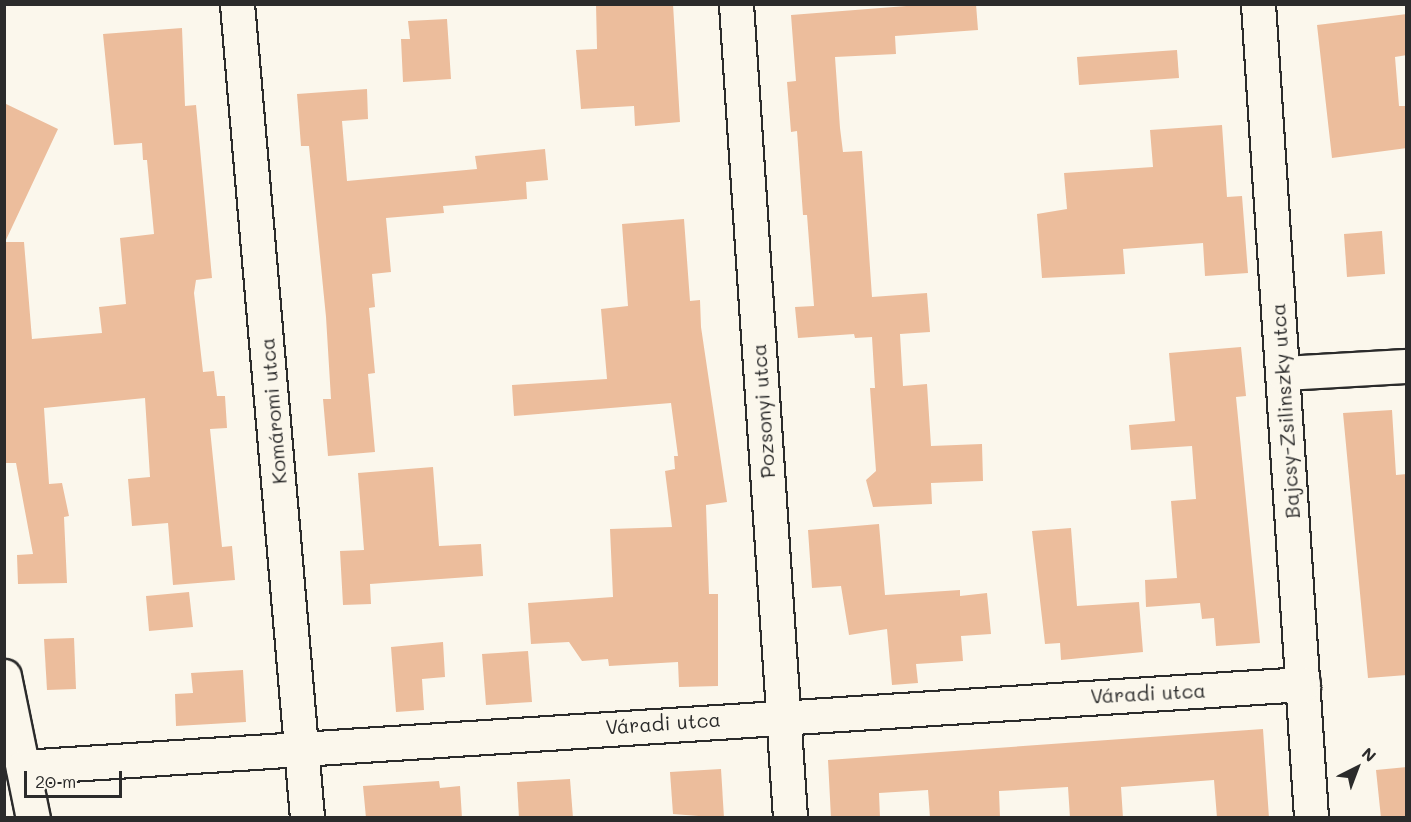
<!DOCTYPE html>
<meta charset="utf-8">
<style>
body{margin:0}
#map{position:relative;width:1411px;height:822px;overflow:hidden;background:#fbf7ec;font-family:Mali,sans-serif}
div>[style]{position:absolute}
.building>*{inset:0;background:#ecbd9c}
.roads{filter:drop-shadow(2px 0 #2b2b2b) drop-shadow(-2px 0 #2b2b2b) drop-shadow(0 2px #2b2b2b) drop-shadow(0 -2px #2b2b2b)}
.minor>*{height:33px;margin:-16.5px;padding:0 16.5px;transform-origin:16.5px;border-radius:16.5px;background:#fbf7ec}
span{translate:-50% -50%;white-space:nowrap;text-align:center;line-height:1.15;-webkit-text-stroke:6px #fbf7ec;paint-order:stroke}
.street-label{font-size:20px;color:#2b2b2b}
.frame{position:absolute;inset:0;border:6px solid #2b2b2b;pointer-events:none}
.north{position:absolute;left:1327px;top:738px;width:60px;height:60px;-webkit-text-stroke:4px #fbf7ec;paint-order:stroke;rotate:42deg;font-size:16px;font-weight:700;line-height:24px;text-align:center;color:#2b2b2b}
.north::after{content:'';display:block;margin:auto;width:21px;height:27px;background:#2b2b2b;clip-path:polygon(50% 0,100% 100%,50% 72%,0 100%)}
.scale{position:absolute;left:24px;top:771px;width:98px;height:27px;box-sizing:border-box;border:3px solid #2b2b2b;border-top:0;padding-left:8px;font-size:18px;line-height:21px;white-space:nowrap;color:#2b2b2b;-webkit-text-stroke:4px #fbf7ec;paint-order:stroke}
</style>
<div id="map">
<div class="building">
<div style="clip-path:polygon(596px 4px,673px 4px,680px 122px,635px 126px,634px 106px,581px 109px,576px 50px,597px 49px)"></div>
<div style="clip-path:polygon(932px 4px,976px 4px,978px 30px,895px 36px,896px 54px,835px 57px,840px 128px,843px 152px,862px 151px,872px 297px,927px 293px,930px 332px,900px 334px,903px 386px,927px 384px,931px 446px,982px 444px,983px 481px,931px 483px,932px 504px,873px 507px,866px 480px,876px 471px,870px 388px,875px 388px,872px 337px,855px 338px,854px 334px,798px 338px,795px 307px,814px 306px,807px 215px,803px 215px,797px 131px,791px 132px,787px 82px,796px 81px,791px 15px)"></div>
<div style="clip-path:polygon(1407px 14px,1407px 55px,1395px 57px,1399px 106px,1407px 106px,1407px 148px,1332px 158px,1317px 25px)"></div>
<div style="clip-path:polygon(447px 19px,451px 79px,403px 82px,401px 39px,410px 39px,408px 21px)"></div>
<div style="clip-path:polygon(182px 28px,185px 106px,196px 105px,212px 278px,196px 280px,194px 293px,203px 372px,214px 371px,217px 396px,225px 396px,227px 428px,210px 429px,222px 547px,232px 546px,235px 580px,173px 585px,168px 523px,132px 526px,128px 479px,150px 477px,145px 398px,44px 408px,49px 484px,62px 483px,69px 516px,64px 517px,67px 583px,18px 584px,17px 555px,33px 554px,16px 463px,4px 463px,4px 103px,58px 129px,5px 242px,24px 242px,32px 339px,102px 333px,99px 307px,126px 304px,120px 238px,154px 234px,147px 160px,143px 160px,142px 143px,114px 145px,103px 34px)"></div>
<div style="clip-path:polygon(1177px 50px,1179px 78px,1079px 85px,1077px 57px)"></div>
<div style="clip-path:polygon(367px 89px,368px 119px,342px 121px,347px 181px,477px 169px,475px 156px,545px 149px,548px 180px,526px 182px,527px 199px,443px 206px,444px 213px,386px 218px,391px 272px,372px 274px,375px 307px,369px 308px,375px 373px,368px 374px,375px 452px,328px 456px,323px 399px,331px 399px,326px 317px,309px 146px,301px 146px,297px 94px)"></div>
<div style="clip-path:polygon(1222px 125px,1227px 197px,1242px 196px,1248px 273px,1205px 276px,1203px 243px,1123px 249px,1125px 274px,1042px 278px,1037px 214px,1067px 209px,1064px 173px,1153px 167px,1150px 130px)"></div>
<div style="clip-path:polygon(684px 219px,690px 301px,700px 300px,701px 327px,727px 502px,706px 505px,709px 594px,718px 594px,718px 686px,679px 687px,678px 662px,609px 666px,608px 659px,582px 661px,569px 642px,531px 644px,528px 603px,613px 597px,610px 529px,672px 527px,665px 471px,675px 469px,674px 456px,678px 456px,671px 403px,514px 416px,512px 385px,607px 379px,601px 309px,628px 306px,622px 224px)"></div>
<div style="clip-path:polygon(1382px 231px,1385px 274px,1347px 277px,1344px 234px)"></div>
<div style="clip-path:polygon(1241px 347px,1246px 396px,1236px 397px,1260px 643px,1216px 646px,1214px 618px,1202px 619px,1200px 603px,1146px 607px,1145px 580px,1177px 578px,1171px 501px,1196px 499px,1192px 446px,1131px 450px,1129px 425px,1175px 421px,1169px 353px)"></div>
<div style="clip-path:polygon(1392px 410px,1396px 475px,1407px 474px,1407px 675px,1368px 678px,1343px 413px)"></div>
<div style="clip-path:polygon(433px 467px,439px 546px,481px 544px,483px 576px,370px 584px,371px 604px,343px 605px,340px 551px,364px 550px,358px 473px)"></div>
<div style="clip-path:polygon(879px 524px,885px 595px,960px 590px,960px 596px,987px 593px,991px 634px,961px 636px,963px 661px,916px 664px,918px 683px,892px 685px,887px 629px,849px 635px,841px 586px,812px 588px,808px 530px)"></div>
<div style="clip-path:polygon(1071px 528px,1077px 606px,1139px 602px,1143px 652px,1061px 660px,1060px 643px,1045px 644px,1032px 531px)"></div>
<div style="clip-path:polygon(189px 592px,193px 627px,149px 631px,146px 596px)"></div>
<div style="clip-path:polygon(74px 638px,76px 689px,47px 690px,44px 639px)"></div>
<div style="clip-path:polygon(443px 642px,445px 677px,422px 679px,424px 710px,396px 712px,391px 647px)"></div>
<div style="clip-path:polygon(528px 651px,532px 702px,486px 705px,482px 654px)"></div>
<div style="clip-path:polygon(243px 670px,246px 722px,176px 726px,175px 694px,193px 693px,191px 673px)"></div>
<div style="clip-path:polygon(1263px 729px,1269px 818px,1217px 818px,1214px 780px,1121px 787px,1123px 818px,1070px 818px,1068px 787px,999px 791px,1000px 818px,930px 818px,928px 790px,879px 793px,880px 818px,831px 818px,828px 760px)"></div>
<div style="clip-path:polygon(1407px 767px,1407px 818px,1381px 818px,1376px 770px)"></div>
<div style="clip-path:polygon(721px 769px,724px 818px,673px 814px,670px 772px)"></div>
<div style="clip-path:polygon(570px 779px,573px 818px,519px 818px,517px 782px)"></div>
<div style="clip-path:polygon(439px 781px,440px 788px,460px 786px,462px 818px,366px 818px,363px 786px)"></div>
</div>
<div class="roads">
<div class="minor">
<div style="left:237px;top:4px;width:817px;rotate:85.08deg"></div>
<div style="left:736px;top:4px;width:816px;rotate:86.2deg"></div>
<div style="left:1258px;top:4px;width:816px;rotate:86.27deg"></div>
<div style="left:1283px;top:373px;width:123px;rotate:-3.3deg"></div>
<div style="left:4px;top:676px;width:145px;rotate:78.5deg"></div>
<div style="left:23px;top:767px;width:1283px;rotate:-3.71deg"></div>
</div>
</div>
<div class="street-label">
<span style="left:273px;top:411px;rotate:-95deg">Komáromi utca</span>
<span style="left:763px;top:411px;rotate:-94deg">Pozsonyi utca</span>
<span style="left:1285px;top:411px;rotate:-94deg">Bajcsy-Zsilinszky utca</span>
<span style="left:1148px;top:693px;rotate:-3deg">Váradi utca</span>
<span style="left:663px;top:723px;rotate:-4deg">Váradi utca</span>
</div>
<div class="frame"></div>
<div class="north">N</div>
<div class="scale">20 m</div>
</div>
